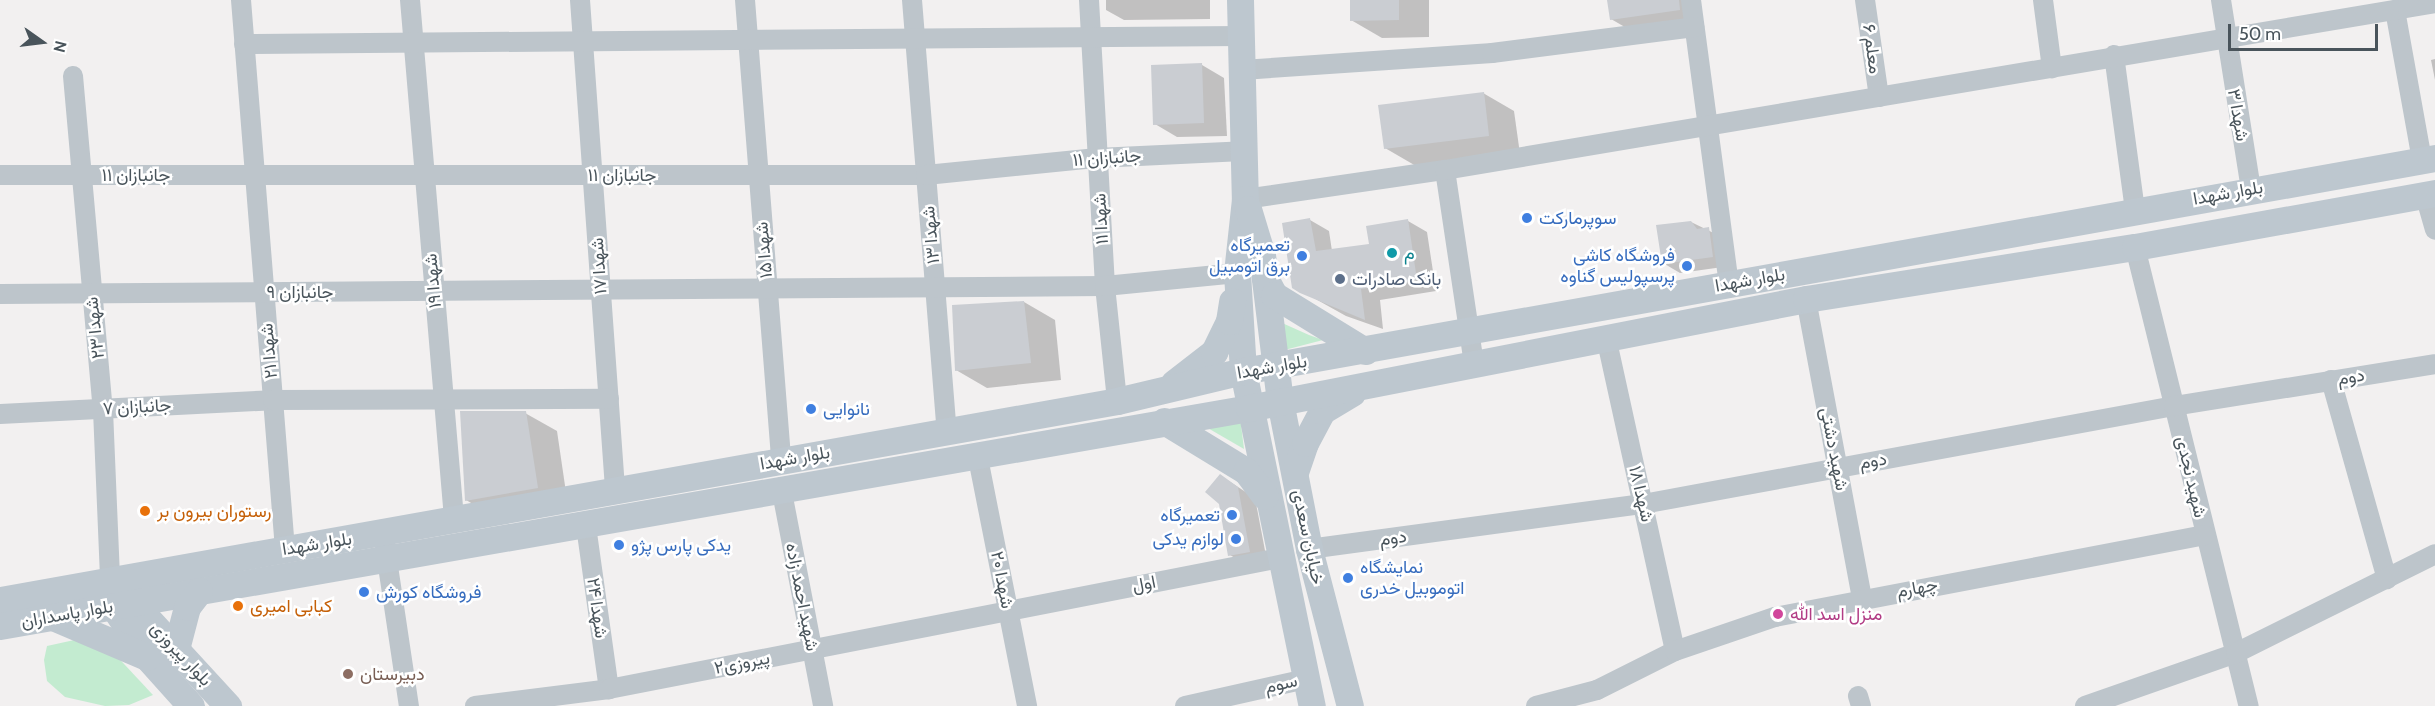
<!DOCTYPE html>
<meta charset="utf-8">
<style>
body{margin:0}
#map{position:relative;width:2435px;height:706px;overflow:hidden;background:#f2f0f0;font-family:Cabin,Vazirmatn,sans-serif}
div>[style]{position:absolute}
.green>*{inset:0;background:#c3ebd0}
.shadow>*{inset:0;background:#0003}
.building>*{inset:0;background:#cacdd2}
.street>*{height:20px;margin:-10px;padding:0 10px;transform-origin:10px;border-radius:10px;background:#bdc5cb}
.secondary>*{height:27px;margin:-13.5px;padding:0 13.5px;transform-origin:13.5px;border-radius:13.5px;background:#bdc7cf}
.dots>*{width:16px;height:16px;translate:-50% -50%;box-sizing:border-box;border:3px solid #fff;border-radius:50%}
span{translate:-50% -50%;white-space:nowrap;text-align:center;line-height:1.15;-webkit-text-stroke:5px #fff;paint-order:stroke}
.street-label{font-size:18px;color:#49545b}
.shop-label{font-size:18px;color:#366cbe}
.left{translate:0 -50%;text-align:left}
.right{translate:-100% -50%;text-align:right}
.culture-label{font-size:18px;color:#0d838f}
.service-label{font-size:18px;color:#4e5e75}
.food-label{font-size:18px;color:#c56008}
.hotel-label{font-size:18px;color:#b23c85}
.education-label{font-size:18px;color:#785e54}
.north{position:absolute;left:12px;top:12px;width:60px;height:60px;-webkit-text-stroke:4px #fff;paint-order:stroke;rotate:104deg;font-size:16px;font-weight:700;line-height:24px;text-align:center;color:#49545b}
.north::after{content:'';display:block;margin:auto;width:21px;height:27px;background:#49545b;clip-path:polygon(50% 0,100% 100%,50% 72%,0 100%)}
.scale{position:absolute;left:2228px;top:24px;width:150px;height:27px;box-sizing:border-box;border:3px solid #49545b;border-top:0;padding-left:8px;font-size:18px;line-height:21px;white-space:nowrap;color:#49545b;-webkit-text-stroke:4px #fff;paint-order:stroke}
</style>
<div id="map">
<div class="green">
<div style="clip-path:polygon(1271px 318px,1309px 335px,1323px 340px,1273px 353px)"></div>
<div style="clip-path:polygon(1240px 417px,1244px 449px,1206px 427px)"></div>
<div style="clip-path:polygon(97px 635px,153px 695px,129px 705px,105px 706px,65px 697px,47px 681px,44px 660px,47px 646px)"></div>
</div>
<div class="shadow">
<div style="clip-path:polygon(1106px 0,1210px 0,1210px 19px,1124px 20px,1106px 10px)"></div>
<div style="clip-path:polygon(1352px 0,1429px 0,1429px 37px,1382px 38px,1351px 20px)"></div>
<div style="clip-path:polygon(1609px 0,1694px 0,1698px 30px,1642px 37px,1611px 19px)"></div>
<div style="clip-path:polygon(2435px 59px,2435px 80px,2431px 60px)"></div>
<div style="clip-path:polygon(1202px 65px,1224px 78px,1227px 136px,1177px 137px,1155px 124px)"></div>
<div style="clip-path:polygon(1483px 93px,1514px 111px,1520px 154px,1416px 166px,1385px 148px)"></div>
<div style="clip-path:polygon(1310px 220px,1329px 231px,1332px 251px,1370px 246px,1408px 221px,1427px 232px,1436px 291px,1380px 300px,1383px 329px,1346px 316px,1294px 287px)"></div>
<div style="clip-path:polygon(1691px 222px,1726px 239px,1730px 266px,1680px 273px,1663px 263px)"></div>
<div style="clip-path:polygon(1024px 302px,1055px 320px,1061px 380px,987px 388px,956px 370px)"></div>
<div style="clip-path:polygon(525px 413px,557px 431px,568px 506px,497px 518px,466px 500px)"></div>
<div style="clip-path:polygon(1221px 476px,1255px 498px,1267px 561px,1247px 565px,1230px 555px)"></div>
</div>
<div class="building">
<div style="clip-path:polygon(1350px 0,1399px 0,1399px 20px,1350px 21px)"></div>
<div style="clip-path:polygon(1607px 0,1679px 0,1680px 10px,1610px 20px)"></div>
<div style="clip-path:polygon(1202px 63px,1204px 123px,1153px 125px,1151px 65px)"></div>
<div style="clip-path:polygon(1484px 92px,1489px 136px,1384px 149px,1378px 105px)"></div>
<div style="clip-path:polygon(1310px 218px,1316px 251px,1369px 244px,1366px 226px,1408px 219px,1417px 280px,1361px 289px,1365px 320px,1300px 293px,1292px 288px,1282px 223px)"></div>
<div style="clip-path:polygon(1691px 221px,1697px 229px,1709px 227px,1713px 257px,1662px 264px,1656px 225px)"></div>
<div style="clip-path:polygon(1024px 301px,1031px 363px,955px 371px,952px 305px)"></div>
<div style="clip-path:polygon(460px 411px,526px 411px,538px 488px,465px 501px)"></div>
<div style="clip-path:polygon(1220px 474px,1238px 487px,1250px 552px,1228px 556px,1219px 504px,1205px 492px)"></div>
</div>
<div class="street">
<div style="left:241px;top:0;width:551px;rotate:85.42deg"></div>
<div style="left:410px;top:0;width:521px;rotate:85.15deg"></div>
<div style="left:580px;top:0;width:491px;rotate:85.9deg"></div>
<div style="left:745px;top:0;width:462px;rotate:85.5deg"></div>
<div style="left:912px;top:0;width:432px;rotate:85.4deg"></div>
<div style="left:1089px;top:0;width:286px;rotate:86.8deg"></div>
<div style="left:1105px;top:286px;width:116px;rotate:84deg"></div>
<div style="left:1691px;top:0;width:287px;rotate:82.4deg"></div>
<div style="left:1865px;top:0;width:98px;rotate:81.8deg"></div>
<div style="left:2043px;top:0;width:69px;rotate:82.5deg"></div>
<div style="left:2221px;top:0;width:191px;rotate:81deg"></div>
<div style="left:2395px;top:10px;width:152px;rotate:79.8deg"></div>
<div style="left:244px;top:44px;width:997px;rotate:-0.46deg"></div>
<div style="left:2114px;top:55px;width:156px;rotate:82.3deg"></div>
<div style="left:1242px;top:70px;width:251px;rotate:-3.9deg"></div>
<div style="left:1492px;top:53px;width:204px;rotate:-7.3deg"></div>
<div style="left:73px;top:76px;width:335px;rotate:84.9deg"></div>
<div style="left:103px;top:410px;width:170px;rotate:87.6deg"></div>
<div style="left:1445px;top:170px;width:197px;rotate:81.5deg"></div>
<div style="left:0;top:175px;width:926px"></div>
<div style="left:926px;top:175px;width:172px;rotate:-5.7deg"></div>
<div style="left:1097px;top:158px;width:146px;rotate:-2.7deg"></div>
<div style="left:2425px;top:195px;width:36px;rotate:74deg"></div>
<div style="left:1245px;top:199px;width:202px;rotate:-8.3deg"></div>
<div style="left:1445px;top:170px;width:1004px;rotate:-9.57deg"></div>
<div style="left:2135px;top:247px;width:473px;rotate:76.1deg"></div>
<div style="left:0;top:294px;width:1105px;rotate:-0.41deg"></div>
<div style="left:1105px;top:286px;width:133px;rotate:-5.6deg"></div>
<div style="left:1806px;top:299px;width:304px;rotate:79.4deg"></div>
<div style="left:1606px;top:337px;width:321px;rotate:77.6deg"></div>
<div style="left:2331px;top:380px;width:207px;rotate:74.3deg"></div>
<div style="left:0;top:414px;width:273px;rotate:-2.9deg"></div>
<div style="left:273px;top:400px;width:336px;rotate:-0.2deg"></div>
<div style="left:977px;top:453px;width:258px;rotate:78.8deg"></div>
<div style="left:781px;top:487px;width:223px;rotate:79.1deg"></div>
<div style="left:586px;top:526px;width:165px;rotate:82deg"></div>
<div style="left:385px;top:546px;width:162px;rotate:81.5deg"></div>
<div style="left:1309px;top:549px;width:337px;rotate:-7.7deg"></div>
<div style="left:1643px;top:504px;width:540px;rotate:-10.46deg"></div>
<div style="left:2174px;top:406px;width:264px;rotate:-9.1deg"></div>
<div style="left:1858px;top:696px;width:10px;rotate:73deg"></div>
<div style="left:475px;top:706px;width:135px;rotate:-7.2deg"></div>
<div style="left:609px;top:689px;width:684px;rotate:-11.05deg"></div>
<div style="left:1185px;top:706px;width:124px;rotate:-12.6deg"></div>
<div style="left:1536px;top:706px;width:63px;rotate:-14.7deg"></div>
<div style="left:1597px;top:690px;width:87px;rotate:-26.6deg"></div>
<div style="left:1675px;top:651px;width:106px;rotate:-18.8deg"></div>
<div style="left:1775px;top:617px;width:437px;rotate:-10.8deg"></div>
<div style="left:2085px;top:706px;width:160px;rotate:-19.3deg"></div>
<div style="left:2236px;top:653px;width:222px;rotate:-26.4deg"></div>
</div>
<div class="secondary">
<div style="left:1240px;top:0;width:199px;rotate:88.6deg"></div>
<div style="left:1245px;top:199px;width:74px;rotate:96.2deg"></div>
<div style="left:1237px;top:273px;width:98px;rotate:86.5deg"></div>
<div style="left:1243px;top:371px;width:342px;rotate:78.4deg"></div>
<div style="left:1248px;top:209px;width:48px;rotate:73.1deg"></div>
<div style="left:1262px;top:255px;width:147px;rotate:83deg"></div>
<div style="left:1280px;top:401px;width:151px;rotate:78.9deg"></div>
<div style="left:1309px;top:549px;width:162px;rotate:75.4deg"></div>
<div style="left:1265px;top:278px;width:19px;rotate:62deg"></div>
<div style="left:1274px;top:295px;width:107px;rotate:31.6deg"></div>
<div style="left:1174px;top:383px;width:51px;rotate:-37.8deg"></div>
<div style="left:1214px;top:352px;width:34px;rotate:-64deg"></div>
<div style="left:1229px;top:321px;width:20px;rotate:-81deg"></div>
<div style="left:1164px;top:421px;width:96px;rotate:31.4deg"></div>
<div style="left:1246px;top:471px;width:31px;rotate:53deg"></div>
<div style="left:1295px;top:472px;width:31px;rotate:-71deg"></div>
<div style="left:1305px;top:443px;width:36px;rotate:-62deg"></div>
<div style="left:1322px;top:411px;width:35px;rotate:-31deg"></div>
<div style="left:111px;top:591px;width:15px;rotate:82deg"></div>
<div style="left:113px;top:606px;width:61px;rotate:56.3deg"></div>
<div style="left:147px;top:657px;width:66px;rotate:48.1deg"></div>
<div style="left:124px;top:593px;width:154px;rotate:47.4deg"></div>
<div style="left:0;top:600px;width:1135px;rotate:-10.1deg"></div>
<div style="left:1117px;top:401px;width:130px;rotate:-13.4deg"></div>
<div style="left:1243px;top:371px;width:1211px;rotate:-10.13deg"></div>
<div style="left:53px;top:617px;width:102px;rotate:23.1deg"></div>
<div style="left:0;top:626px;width:1268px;rotate:-9.9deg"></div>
<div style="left:1249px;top:408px;width:568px;rotate:-11.07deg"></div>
<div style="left:1806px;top:299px;width:333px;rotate:-9deg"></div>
<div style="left:2135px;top:247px;width:305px;rotate:-10.2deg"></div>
<div style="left:176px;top:649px;width:43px;rotate:-75.3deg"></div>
<div style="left:187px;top:607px;width:20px;rotate:-53deg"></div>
</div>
<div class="dots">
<div style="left:1527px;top:218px;background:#3f7fe0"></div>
<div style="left:1392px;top:253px;background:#0f9aa8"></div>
<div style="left:1302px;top:256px;background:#3f7fe0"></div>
<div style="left:1687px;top:266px;background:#3f7fe0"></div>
<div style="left:1340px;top:279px;background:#5c6f8a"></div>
<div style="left:811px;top:409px;background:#3f7fe0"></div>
<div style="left:145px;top:511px;background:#e8710a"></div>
<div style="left:1232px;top:515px;background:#3f7fe0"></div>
<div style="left:1236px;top:539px;background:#3f7fe0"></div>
<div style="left:619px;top:545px;background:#3f7fe0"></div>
<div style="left:1348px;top:578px;background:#3f7fe0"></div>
<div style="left:364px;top:592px;background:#3f7fe0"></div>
<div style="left:238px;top:606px;background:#e8710a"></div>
<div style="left:1778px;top:614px;background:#d1479c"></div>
<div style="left:348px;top:674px;background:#8d6e63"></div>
</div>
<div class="street-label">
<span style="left:1872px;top:49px;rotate:82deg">معلم ۶</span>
<span style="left:2238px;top:115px;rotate:80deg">شهدا ۳</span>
<span style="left:1107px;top:158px;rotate:-4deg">جانبازان ۱۱</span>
<span style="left:136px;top:175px">جانبازان ۱۱</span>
<span style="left:622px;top:175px">جانبازان ۱۱</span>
<span style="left:2228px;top:193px;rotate:-10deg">بلوار شهدا</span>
<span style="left:1101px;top:219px;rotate:-93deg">شهدا ۱۱</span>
<span style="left:931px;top:235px;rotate:-95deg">شهدا ۱۳</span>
<span style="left:764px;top:250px;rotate:-95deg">شهدا ۱۵</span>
<span style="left:599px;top:266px;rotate:-94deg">شهدا ۱۷</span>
<span style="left:1750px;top:280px;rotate:-10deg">بلوار شهدا</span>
<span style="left:433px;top:281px;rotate:-95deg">شهدا ۱۹</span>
<span style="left:300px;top:292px">جانبازان ۹</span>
<span style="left:95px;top:328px;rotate:-96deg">شهدا ۲۳</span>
<span style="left:269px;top:351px;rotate:-95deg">شهدا ۲۱</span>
<span style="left:1272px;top:367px;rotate:-10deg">بلوار شهدا</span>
<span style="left:2351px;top:377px;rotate:-9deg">دوم</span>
<span style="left:137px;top:407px;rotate:-3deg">جانبازان ۷</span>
<span style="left:1834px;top:449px;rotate:79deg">شهید دشتی</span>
<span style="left:795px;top:458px;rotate:-10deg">بلوار شهدا</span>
<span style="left:1873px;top:461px;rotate:-10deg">دوم</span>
<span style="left:2191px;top:477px;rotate:77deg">شهید نجدی</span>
<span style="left:1641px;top:494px;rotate:77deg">شهدا ۱۸</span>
<span style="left:1308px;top:537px;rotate:78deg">خیابان سعدی</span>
<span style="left:1393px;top:538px;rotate:-8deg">دوم</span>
<span style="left:317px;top:544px;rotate:-9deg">بلوار شهدا</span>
<span style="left:1002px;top:580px;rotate:79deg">شهدا ۲۰</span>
<span style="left:1144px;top:584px;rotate:-11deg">اول</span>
<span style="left:1917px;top:588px;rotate:-10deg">چهارم</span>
<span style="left:802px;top:597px;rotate:79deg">شهید احمد زاده</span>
<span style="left:597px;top:608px;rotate:82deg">شهدا ۲۴</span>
<span style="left:67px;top:614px;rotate:-10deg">بلوار پاسداران</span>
<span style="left:181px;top:654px;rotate:47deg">بلوار پیروزی</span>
<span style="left:742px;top:663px;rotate:-11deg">پیروزی۲</span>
<span style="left:1281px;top:684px;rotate:-13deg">سوم</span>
</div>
<div class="shop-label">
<span class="left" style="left:1539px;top:218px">سوپرمارکت</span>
<span class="right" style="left:1290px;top:256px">تعمیرگاه<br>برق اتومبیل</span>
<span class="right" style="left:1675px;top:266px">فروشگاه کاشی<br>پرسپولیس گناوه</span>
<span class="left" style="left:823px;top:409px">نانوایی</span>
<span class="right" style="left:1220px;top:515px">تعمیرگاه</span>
<span class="right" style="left:1224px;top:539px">لوازم یدکی</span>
<span class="left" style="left:631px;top:545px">یدکی پارس پژو</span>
<span class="left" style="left:1360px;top:578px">نمایشگاه<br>اتوموبیل خدری</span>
<span class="left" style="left:376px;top:592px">فروشگاه کورش</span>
</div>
<div class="culture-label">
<span class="left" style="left:1404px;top:253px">م</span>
</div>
<div class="service-label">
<span class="left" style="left:1352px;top:279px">بانک صادرات</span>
</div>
<div class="food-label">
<span class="left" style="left:157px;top:511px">رستوران بیرون بر</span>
<span class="left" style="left:250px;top:606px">کبابی امیری</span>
</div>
<div class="hotel-label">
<span class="left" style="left:1790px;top:614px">منزل اسد الله</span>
</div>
<div class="education-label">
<span class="left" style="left:360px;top:674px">دبیرستان</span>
</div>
<div class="north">N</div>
<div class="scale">50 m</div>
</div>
